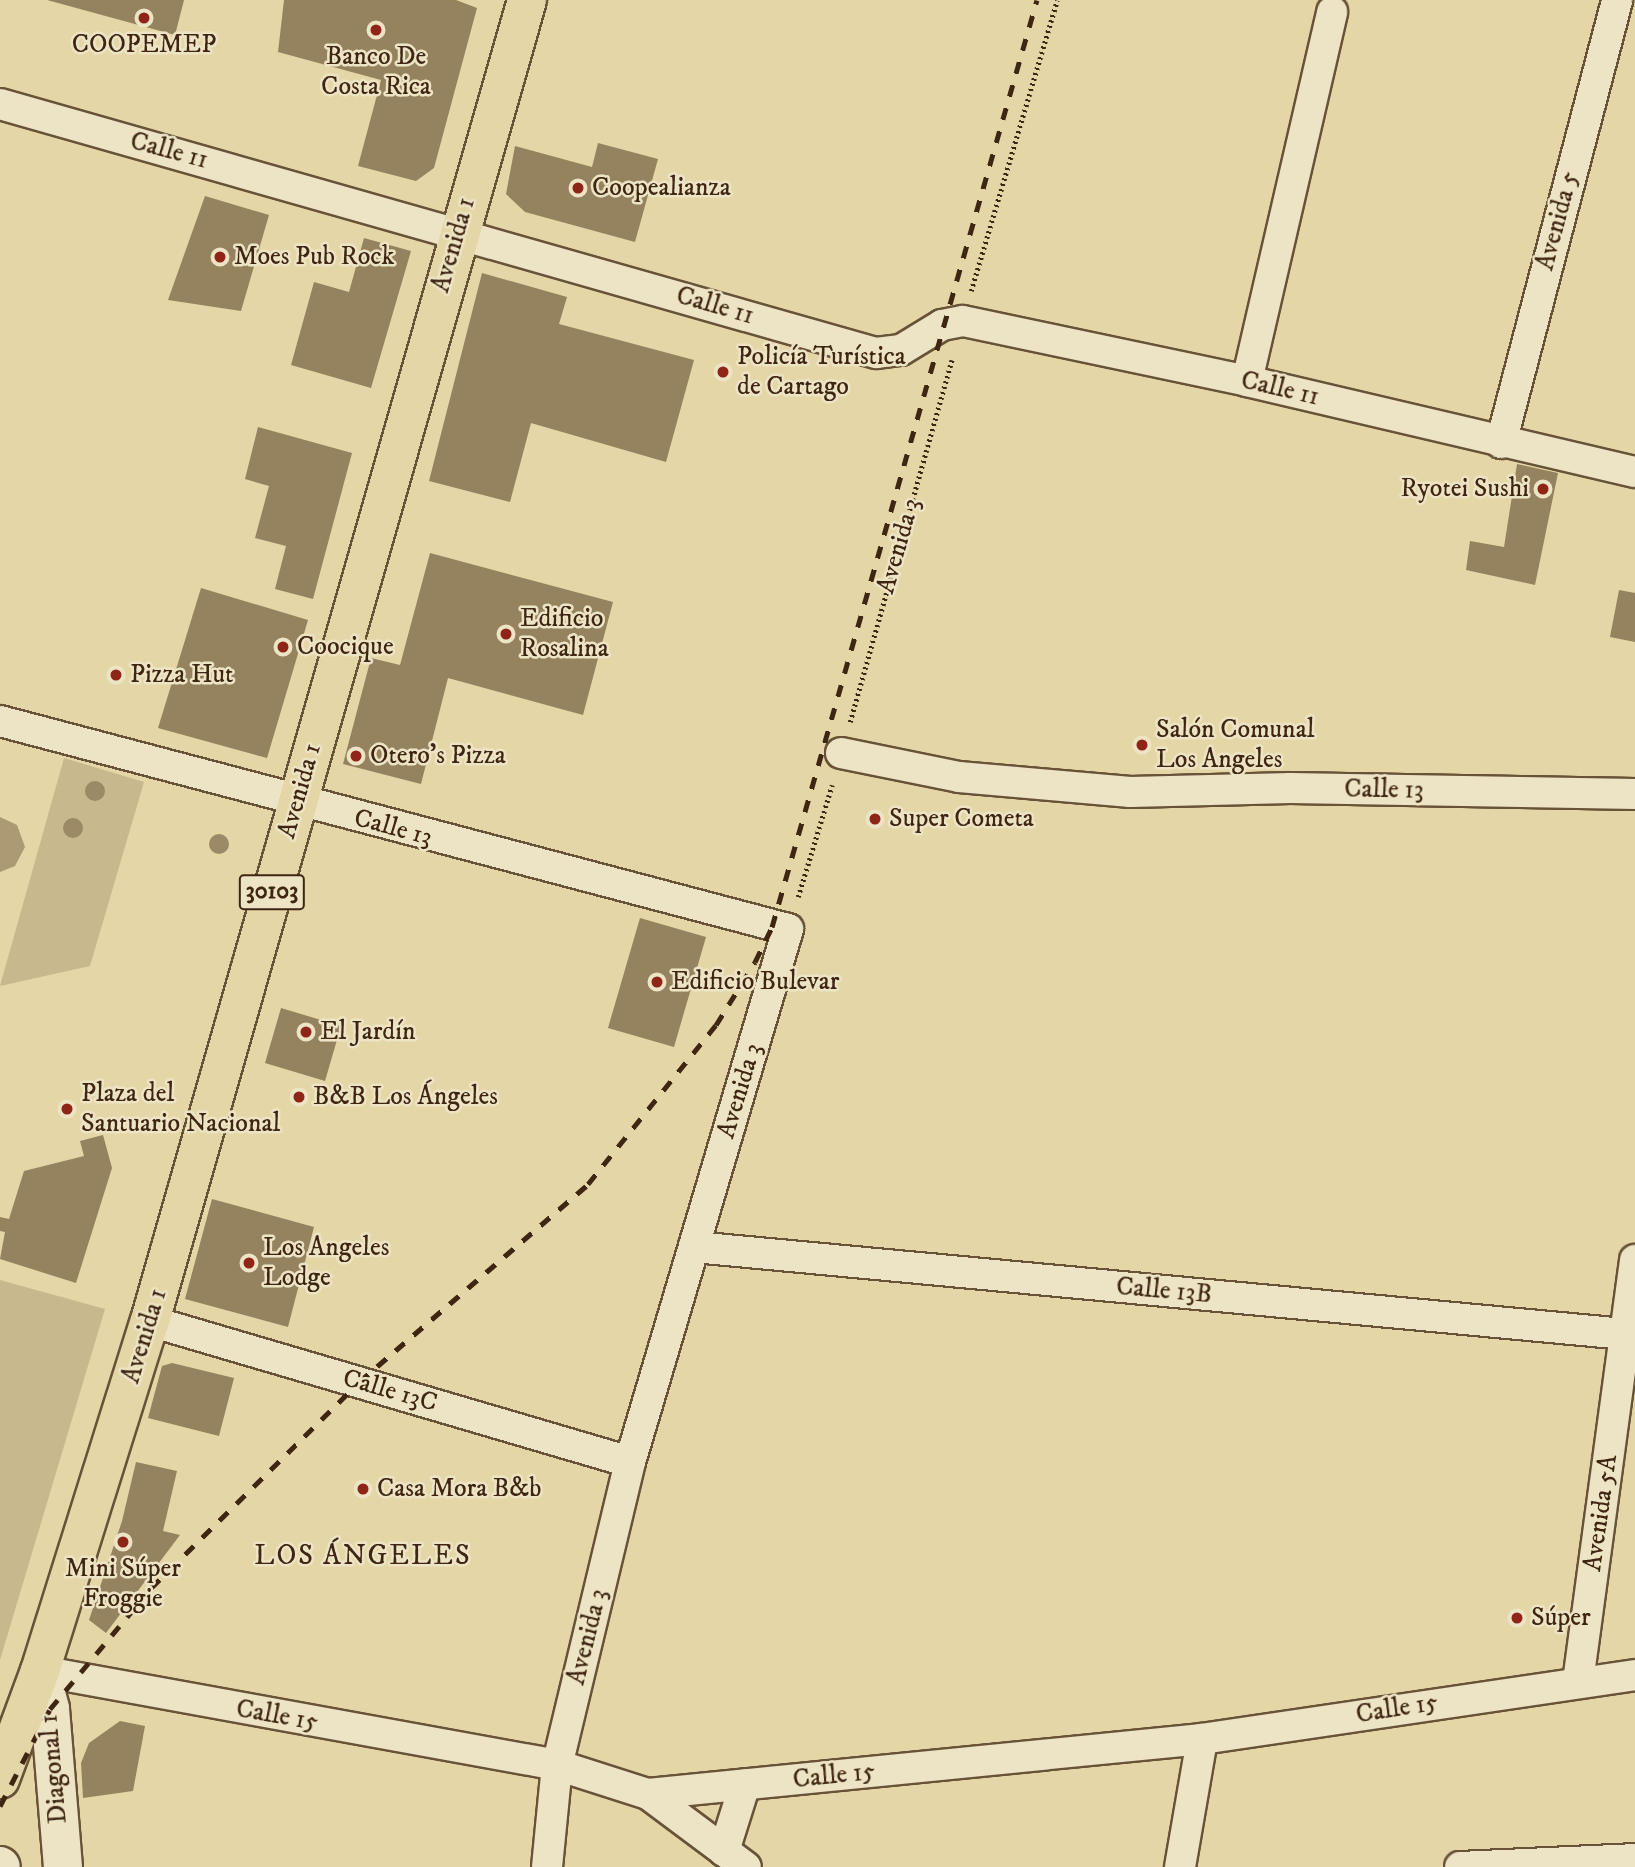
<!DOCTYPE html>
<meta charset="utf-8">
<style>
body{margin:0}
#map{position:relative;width:1635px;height:1867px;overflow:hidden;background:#e4d6a6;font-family:"IM FELL DW Pica",serif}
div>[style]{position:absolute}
.green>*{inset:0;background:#c8b88d}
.water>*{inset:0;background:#ac9a74}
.building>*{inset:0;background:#95825f}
.path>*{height:4.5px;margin-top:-2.25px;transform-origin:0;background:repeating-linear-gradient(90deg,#3f2613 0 2px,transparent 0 5.5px)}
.roads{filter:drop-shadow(2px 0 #685238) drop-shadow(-2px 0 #685238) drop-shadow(0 2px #685238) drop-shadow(0 -2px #685238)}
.street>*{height:30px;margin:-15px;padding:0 15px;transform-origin:15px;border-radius:15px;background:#ede4c5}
.secondary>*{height:38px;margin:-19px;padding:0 19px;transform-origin:19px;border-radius:19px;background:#ede4c5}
.primary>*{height:38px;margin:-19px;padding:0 19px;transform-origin:19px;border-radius:19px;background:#e4d6a6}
.rail>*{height:5px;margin-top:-2.5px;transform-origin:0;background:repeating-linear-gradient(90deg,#3f2613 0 12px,transparent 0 24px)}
.trees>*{width:20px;height:20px;margin:-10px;border-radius:50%;background:#9c8966}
.dots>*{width:19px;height:19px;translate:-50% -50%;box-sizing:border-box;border:4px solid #ede4c5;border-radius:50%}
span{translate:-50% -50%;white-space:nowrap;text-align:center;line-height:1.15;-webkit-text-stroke:5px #ede4c5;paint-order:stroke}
.shield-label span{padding:2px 5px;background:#ede4c5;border:2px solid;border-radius:5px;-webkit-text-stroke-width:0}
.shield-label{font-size:24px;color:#3f2613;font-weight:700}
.poi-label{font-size:26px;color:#3f2613}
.left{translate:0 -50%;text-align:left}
.right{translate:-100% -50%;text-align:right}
.street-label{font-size:26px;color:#3f2613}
.neighbourhood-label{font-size:28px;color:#3f2613;letter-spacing:2px}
</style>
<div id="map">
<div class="green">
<div style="clip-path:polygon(64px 758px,144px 782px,90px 966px,0 986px)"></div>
<div style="clip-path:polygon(0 1280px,105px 1309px,0 1660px)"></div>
</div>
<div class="water">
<div style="clip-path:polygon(0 817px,17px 825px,25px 847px,15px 866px,0 872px)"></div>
</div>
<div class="building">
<div style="clip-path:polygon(47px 0,184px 0,175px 35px)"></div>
<div style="clip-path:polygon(284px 0,456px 0,477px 8px,434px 168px,416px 181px,358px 166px,381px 80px,278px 52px)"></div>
<div style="clip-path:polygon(598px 143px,658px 159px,635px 242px,525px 212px,506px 194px,515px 146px,592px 167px)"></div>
<div style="clip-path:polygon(205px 196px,269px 215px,241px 311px,168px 300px)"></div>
<div style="clip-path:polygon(364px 238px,411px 251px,371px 388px,291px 365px,314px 282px,349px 292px)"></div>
<div style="clip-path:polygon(482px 273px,567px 297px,559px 324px,694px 360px,666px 462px,531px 423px,510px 502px,429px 481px)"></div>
<div style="clip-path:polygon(258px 427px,352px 453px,313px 599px,275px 589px,286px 546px,255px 538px,269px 486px,245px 479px)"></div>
<div style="clip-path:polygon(1517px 464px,1558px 473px,1535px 585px,1466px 570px,1470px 541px,1504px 547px)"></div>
<div style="clip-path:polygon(430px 553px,613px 602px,583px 715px,448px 678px,421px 784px,343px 764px,371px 658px,400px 665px)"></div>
<div style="clip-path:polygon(201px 588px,308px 620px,267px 758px,158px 728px)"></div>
<div style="clip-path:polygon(1619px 590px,1635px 593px,1635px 642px,1610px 637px)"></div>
<div style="clip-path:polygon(640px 918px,706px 937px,674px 1047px,608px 1028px)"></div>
<div style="clip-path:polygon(281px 1008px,341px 1026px,325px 1081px,265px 1063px)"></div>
<div style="clip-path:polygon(103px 1135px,112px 1168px,76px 1283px,0 1259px,5px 1232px,0 1231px,0 1217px,9px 1219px,24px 1171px,84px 1156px,80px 1141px)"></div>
<div style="clip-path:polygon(212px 1199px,314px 1227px,288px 1327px,185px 1299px)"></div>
<div style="clip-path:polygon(172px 1363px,234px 1378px,219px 1436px,148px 1418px,162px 1366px)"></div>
<div style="clip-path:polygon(136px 1462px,177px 1471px,163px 1531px,180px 1535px,106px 1633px,89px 1620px,122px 1521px)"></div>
<div style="clip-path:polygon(120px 1721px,145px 1726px,133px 1791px,83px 1798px,81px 1763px,89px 1743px)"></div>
</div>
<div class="path">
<div style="left:971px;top:291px;width:303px;rotate:-73.5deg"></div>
<div style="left:850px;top:722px;width:376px;rotate:-74.3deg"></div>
<div style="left:798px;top:897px;width:117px;rotate:-73.1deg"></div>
</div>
<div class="roads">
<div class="street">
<div style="left:0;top:104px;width:911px;rotate:15.87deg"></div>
<div style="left:876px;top:353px;width:25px;rotate:-7deg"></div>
<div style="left:901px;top:350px;width:48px;rotate:-31.4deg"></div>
<div style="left:942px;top:325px;width:21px;rotate:-11deg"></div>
<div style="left:963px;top:321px;width:290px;rotate:11.9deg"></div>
<div style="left:1247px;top:381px;width:399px;rotate:13.2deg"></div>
<div style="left:1247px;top:381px;width:379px;rotate:-77deg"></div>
<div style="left:1501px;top:443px;width:458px;rotate:-75.3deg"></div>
<div style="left:0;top:721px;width:815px;rotate:14.79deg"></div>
<div style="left:788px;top:929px;width:556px;rotate:106.51deg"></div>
<div style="left:630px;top:1462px;width:312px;rotate:103.5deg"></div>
<div style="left:557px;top:1765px;width:102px;rotate:95.6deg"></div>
<div style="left:841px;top:753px;width:120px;rotate:11.5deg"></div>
<div style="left:959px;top:777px;width:172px;rotate:5deg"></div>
<div style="left:1130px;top:792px;width:161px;rotate:-1.4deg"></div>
<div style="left:1291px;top:788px;width:344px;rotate:1deg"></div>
<div style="left:694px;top:1247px;width:945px;rotate:5.34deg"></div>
<div style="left:150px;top:1321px;width:500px;rotate:16.37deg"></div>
<div style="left:40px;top:1671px;width:525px;rotate:10.3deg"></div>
<div style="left:557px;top:1765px;width:96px;rotate:17.7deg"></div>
<div style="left:648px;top:1794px;width:557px;rotate:-5.67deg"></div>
<div style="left:1202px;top:1739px;width:438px;rotate:-8.4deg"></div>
<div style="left:1578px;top:1682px;width:426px;rotate:-82.3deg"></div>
<div style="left:648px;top:1794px;width:122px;rotate:36.7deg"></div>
<div style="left:724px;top:1851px;width:70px;rotate:-72.6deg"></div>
<div style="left:1180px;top:1867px;width:130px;rotate:-80.2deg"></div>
<div style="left:1460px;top:1867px;width:175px;rotate:-2.6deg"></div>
</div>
<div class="secondary">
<div style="left:40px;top:1671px;width:39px;rotate:75deg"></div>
<div style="left:50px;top:1709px;width:159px;rotate:85.3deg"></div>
<div style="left:0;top:1866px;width:1px;rotate:45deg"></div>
</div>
<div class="primary">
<div style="left:0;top:1779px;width:115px;rotate:-69.7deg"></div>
<div style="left:40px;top:1671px;width:367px;rotate:-72.6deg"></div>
<div style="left:150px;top:1321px;width:1374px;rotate:-74.07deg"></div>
</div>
</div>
<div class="rail">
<div style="left:0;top:1806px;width:109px;rotate:-62.7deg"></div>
<div style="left:50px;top:1709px;width:158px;rotate:-50.1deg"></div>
<div style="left:151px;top:1588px;width:293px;rotate:-44.7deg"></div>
<div style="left:359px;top:1382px;width:303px;rotate:-40.8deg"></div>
<div style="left:588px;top:1184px;width:204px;rotate:-51.2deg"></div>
<div style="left:716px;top:1025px;width:74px;rotate:-58.2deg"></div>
<div style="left:755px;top:962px;width:39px;rotate:-64deg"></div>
<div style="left:772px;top:927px;width:964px;rotate:-74.05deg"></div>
</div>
<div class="trees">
<div style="left:95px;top:791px"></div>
<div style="left:73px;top:828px"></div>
<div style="left:219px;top:844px"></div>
</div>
<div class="dots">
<div style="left:144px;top:18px;background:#8f2418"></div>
<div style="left:376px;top:30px;background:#8f2418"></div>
<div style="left:578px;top:188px;background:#8f2418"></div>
<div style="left:220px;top:257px;background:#8f2418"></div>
<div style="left:723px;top:372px;background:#8f2418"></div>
<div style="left:1543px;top:489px;background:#8f2418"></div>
<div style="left:506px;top:634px;background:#8f2418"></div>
<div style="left:283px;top:647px;background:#8f2418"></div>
<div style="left:116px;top:675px;background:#8f2418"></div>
<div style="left:1142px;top:745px;background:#8f2418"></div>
<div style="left:356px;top:756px;background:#8f2418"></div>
<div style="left:875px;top:819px;background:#8f2418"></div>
<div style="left:657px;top:982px;background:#8f2418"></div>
<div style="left:306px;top:1032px;background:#8f2418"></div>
<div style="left:299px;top:1097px;background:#8f2418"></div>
<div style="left:67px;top:1109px;background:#8f2418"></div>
<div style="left:249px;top:1263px;background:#8f2418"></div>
<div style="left:363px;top:1489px;background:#8f2418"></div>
<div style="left:123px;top:1542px;background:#8f2418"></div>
<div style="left:1517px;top:1618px;background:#8f2418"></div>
</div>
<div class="shield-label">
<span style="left:272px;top:892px">30103</span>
</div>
<div class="poi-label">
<span style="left:144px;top:45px">COOPEMEP</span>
<span style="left:376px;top:72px">Banco De<br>Costa Rica</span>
<span class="left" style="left:592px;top:188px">Coopealianza</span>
<span class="left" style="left:234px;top:257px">Moes Pub Rock</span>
<span class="left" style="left:737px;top:372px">Policía Turística<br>de Cartago</span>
<span class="right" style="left:1529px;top:489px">Ryotei Sushi</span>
<span class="left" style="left:520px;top:634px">Edificio<br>Rosalina</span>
<span class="left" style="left:297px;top:647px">Coocique</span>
<span class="left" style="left:130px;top:675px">Pizza Hut</span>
<span class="left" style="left:1156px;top:745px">Salón Comunal<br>Los Angeles</span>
<span class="left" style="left:370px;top:756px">Otero's Pizza</span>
<span class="left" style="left:889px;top:819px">Super Cometa</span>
<span class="left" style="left:671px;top:982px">Edificio Bulevar</span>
<span class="left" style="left:320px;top:1032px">El Jardín</span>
<span class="left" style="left:81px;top:1109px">Plaza del<br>Santuario Nacional</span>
<span class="left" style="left:313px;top:1097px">B&amp;B Los Ángeles</span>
<span class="left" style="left:263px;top:1263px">Los Angeles<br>Lodge</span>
<span class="left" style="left:377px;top:1489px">Casa Mora B&amp;b</span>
<span style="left:123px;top:1584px">Mini Súper<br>Froggie</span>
<span class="left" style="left:1531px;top:1618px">Súper</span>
</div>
<div class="street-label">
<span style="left:169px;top:151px;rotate:15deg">Calle 11</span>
<span style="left:1558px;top:221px;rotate:-75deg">Avenida 5</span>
<span style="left:454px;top:245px;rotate:-74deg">Avenida 1</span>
<span style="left:715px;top:306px;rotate:16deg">Calle 11</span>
<span style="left:1280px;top:389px;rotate:13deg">Calle 11</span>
<span style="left:899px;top:546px;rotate:-74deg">Avenida 3</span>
<span style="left:1384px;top:790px;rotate:1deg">Calle 13</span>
<span style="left:300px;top:791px;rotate:-74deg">Avenida 1</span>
<span style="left:393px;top:828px;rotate:15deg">Calle 13</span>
<span style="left:740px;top:1091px;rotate:-73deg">Avenida 3</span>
<span style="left:1164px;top:1291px;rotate:5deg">Calle 13B</span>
<span style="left:145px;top:1336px;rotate:-73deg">Avenida 1</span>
<span style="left:390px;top:1391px;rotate:16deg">Calle 13C</span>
<span style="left:1601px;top:1513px;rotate:-82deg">Avenida 5A</span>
<span style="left:588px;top:1637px;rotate:-76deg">Avenida 3</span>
<span style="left:1397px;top:1709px;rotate:-9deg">Calle 15</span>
<span style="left:277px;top:1716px;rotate:10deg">Calle 15</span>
<span style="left:54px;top:1769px;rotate:-95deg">Diagonal 1</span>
<span style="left:834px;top:1776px;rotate:-6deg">Calle 15</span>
</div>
<div class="neighbourhood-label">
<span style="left:363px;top:1556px">LOS ÁNGELES</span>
</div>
</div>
